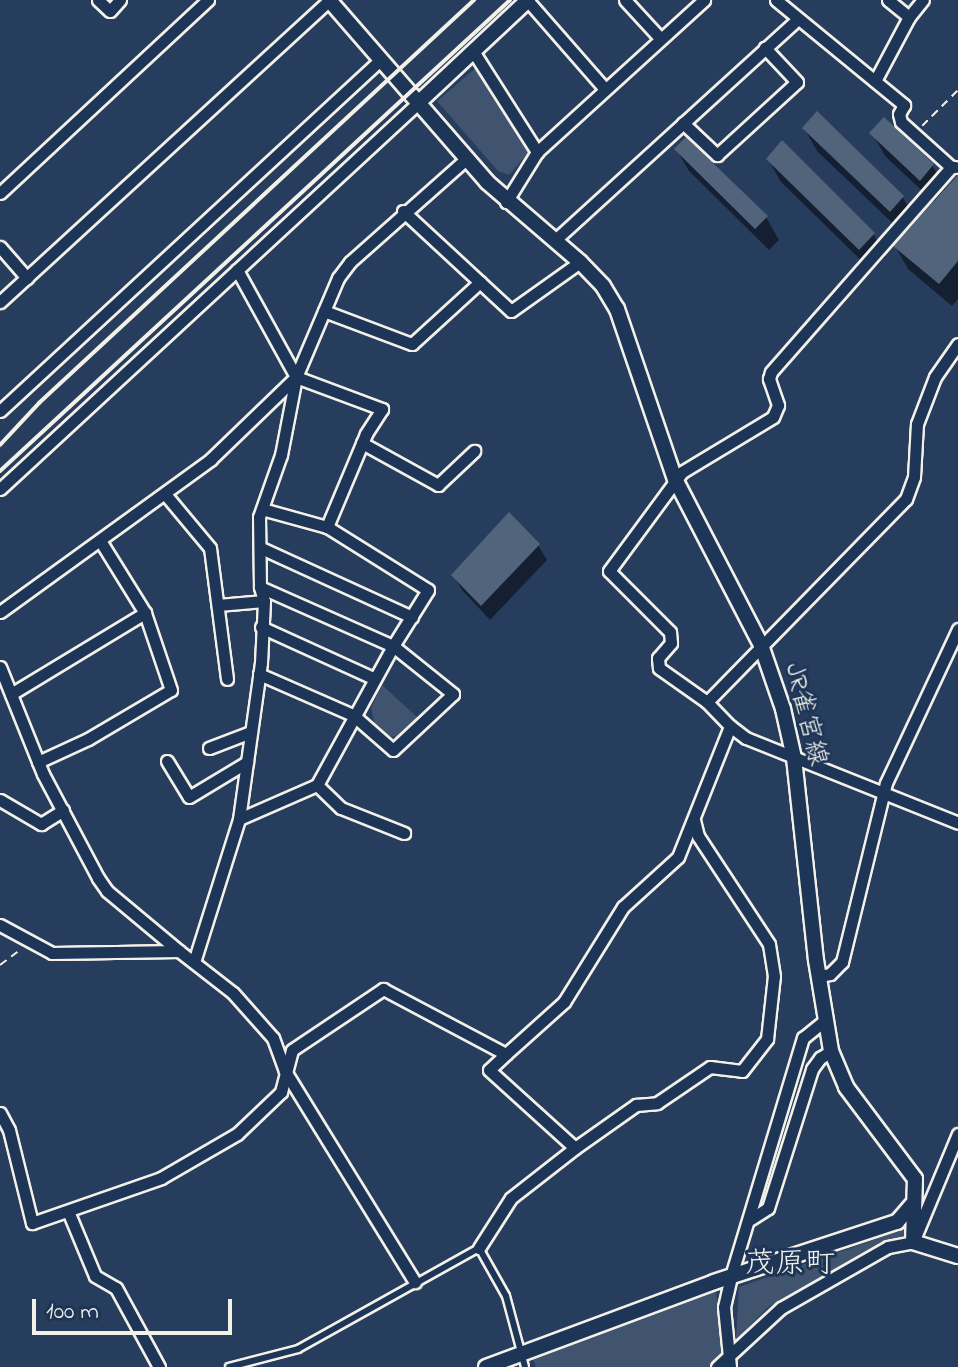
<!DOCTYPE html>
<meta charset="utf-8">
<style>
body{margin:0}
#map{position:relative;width:958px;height:1367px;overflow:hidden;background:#263d5d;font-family:"Indie Flower","Klee One",sans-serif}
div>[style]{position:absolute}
.green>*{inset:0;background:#40546f}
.shadow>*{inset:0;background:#0007}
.building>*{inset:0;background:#52647b}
.path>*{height:2px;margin-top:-1px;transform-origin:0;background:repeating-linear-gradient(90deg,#f4f1e8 0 8px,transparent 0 14px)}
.roads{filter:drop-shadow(2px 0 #f4f1e8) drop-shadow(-2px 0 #f4f1e8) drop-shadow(0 2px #f4f1e8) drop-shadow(0 -2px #f4f1e8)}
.service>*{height:6px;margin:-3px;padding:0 3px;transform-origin:3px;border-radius:3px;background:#1d3557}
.minor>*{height:11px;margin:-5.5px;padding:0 5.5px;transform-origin:5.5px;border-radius:5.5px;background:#1d3557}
.tertiary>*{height:14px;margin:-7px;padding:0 7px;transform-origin:7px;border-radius:7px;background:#1d3557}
.rail>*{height:4px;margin:-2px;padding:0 2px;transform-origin:2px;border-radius:2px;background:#f4f1e8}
span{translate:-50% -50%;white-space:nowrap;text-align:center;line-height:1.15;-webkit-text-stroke:6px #1d3557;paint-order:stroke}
.street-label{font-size:26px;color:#f4f1e8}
.quarter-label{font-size:30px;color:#f4f1e8}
.scale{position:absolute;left:32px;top:1299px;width:200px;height:36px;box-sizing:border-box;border:4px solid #f4f1e8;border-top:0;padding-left:10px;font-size:24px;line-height:28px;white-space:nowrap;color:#f4f1e8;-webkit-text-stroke:6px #1d3557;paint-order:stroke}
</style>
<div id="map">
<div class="green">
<div style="clip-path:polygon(477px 67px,531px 150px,509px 175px,498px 171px,437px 101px)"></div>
<div style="clip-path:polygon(382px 685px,418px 718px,398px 737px,387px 736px,375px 726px,371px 708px)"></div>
<div style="clip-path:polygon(911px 1227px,912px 1232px,768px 1307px,736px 1340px,739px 1287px)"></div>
<div style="clip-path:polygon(716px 1291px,724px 1352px,712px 1367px,536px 1367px,533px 1359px)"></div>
</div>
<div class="shadow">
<div style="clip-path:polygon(804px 128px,903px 198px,917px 222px,947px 191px,944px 189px,934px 202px,885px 156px,872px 133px,932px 165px,947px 191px,958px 179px,958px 299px,952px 306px,908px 269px,895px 246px,905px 235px,817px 151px)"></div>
<div style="clip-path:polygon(676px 149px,766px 217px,779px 240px,769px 250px,689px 171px)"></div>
<div style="clip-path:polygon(768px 159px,873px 234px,886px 256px,872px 271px,781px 182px)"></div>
<div style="clip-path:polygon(538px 545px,547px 560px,490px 620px,462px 590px,453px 575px)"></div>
</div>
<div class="building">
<div style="clip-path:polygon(817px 111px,904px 196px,890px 212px,802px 128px)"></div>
<div style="clip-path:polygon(884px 117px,934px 164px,920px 181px,869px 133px)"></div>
<div style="clip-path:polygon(686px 137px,768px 216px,755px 229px,674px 149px)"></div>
<div style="clip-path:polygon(782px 140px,875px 233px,859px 250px,766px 159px)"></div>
<div style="clip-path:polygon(958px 175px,958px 261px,939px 284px,893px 246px)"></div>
<div style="clip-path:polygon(509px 512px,540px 544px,481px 606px,451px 575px)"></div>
</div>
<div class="path">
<div style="left:922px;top:126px;width:51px;rotate:-45deg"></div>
<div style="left:0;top:965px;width:25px;rotate:-37deg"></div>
</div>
<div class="roads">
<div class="service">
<div style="left:229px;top:1367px;width:71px;rotate:-14.6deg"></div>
<div style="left:298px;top:1349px;width:207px;rotate:-29.2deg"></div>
<div style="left:479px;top:1248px;width:55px;rotate:60.6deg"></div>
<div style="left:506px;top:1296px;width:73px;rotate:75deg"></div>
</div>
<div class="minor">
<div style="left:98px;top:0;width:16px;rotate:43deg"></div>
<div style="left:110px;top:11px;width:15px;rotate:-48deg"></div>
<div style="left:625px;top:0;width:52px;rotate:47.4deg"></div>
<div style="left:776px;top:0;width:166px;rotate:39.4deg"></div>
<div style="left:904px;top:105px;width:10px;rotate:119deg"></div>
<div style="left:899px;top:114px;width:8px;rotate:76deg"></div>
<div style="left:901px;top:122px;width:67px;rotate:42deg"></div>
<div style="left:951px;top:167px;width:4px"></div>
<div style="left:888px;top:0;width:27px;rotate:39deg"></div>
<div style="left:528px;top:1px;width:117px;rotate:48.8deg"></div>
<div style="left:473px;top:51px;width:120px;rotate:57.6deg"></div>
<div style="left:875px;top:81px;width:72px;rotate:-62deg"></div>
<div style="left:909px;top:17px;width:22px;rotate:-51deg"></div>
<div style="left:683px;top:123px;width:47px;rotate:43.3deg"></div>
<div style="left:717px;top:155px;width:108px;rotate:-42.4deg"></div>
<div style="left:797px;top:82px;width:47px;rotate:-133.3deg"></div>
<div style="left:0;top:193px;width:284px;rotate:-42.9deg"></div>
<div style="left:506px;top:202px;width:59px;rotate:-58.2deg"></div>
<div style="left:537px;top:152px;width:226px;rotate:-42.3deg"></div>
<div style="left:403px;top:211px;width:147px;rotate:42.8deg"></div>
<div style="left:511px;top:311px;width:85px;rotate:-35.4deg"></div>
<div style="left:555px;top:240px;width:328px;rotate:-42.3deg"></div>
<div style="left:0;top:247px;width:41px;rotate:48.9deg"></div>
<div style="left:237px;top:270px;width:122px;rotate:61.1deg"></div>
<div style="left:296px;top:377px;width:92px;rotate:20.4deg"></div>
<div style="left:382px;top:409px;width:30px;rotate:123deg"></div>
<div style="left:366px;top:434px;width:101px;rotate:112.8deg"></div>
<div style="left:327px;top:527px;width:67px;rotate:-164.5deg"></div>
<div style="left:0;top:302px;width:447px;rotate:-42.5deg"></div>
<div style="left:324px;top:311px;width:94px;rotate:20.6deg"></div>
<div style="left:412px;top:344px;width:92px;rotate:-42.4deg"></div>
<div style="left:0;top:411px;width:516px;rotate:-42.72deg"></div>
<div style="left:362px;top:443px;width:87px;rotate:28.9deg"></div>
<div style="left:438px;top:485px;width:50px;rotate:-43.4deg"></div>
<div style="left:0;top:489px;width:568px;rotate:-42.72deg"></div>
<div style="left:165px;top:494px;width:70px;rotate:50.2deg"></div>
<div style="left:210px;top:548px;width:132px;rotate:82.6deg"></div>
<div style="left:261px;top:548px;width:166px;rotate:24.6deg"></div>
<div style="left:218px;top:605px;width:46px;rotate:-5deg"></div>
<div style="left:0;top:612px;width:261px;rotate:-35.9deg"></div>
<div style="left:211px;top:459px;width:118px;rotate:-44deg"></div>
<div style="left:261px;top:627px;width:125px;rotate:24.5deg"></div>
<div style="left:0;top:667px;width:115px;rotate:68.1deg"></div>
<div style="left:43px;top:774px;width:118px;rotate:62.1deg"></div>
<div style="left:98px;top:878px;width:16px;rotate:55deg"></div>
<div style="left:107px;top:891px;width:94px;rotate:39.8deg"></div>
<div style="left:259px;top:674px;width:103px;rotate:23.6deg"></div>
<div style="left:353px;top:715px;width:53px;rotate:41.2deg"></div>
<div style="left:393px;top:750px;width:82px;rotate:-43deg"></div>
<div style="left:453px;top:694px;width:77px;rotate:-141.3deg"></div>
<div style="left:393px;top:646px;width:145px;rotate:-156.1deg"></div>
<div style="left:11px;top:694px;width:157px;rotate:-31.2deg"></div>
<div style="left:707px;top:702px;width:59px;rotate:-144.7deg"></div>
<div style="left:659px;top:668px;width:10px;rotate:-96deg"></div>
<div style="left:658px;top:658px;width:20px;rotate:-49deg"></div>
<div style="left:671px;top:643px;width:11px;rotate:-95deg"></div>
<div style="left:670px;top:632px;width:86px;rotate:-135deg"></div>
<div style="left:609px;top:571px;width:123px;rotate:-53.6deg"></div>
<div style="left:682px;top:472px;width:106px;rotate:-31.1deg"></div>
<div style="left:773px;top:417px;width:13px;rotate:-67deg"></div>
<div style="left:778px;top:405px;width:28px;rotate:-109deg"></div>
<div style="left:769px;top:379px;width:7px;rotate:-74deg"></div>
<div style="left:771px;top:372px;width:273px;rotate:-48.7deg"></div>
<div style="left:730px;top:726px;width:20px;rotate:37deg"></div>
<div style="left:746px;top:738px;width:228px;rotate:21.8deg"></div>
<div style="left:209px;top:748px;width:45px;rotate:-20.9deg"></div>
<div style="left:167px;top:761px;width:42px;rotate:58.6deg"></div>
<div style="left:189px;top:797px;width:68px;rotate:-31.1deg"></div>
<div style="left:38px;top:762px;width:55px;rotate:-24.7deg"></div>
<div style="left:88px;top:739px;width:96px;rotate:-30.6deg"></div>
<div style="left:171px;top:690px;width:81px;rotate:-108.7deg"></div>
<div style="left:145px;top:613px;width:84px;rotate:-121.8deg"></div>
<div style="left:317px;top:785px;width:33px;rotate:44deg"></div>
<div style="left:341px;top:808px;width:68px;rotate:21.6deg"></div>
<div style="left:0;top:800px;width:48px;rotate:30.3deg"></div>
<div style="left:41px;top:824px;width:26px;rotate:-32deg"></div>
<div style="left:239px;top:819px;width:85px;rotate:-23.6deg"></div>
<div style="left:317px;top:785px;width:158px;rotate:-61.3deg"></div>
<div style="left:393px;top:646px;width:66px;rotate:-58deg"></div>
<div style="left:428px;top:590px;width:119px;rotate:-148deg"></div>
<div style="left:0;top:925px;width:59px;rotate:28.3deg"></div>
<div style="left:52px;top:953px;width:127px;rotate:-0.9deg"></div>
<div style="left:179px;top:951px;width:68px;rotate:37.9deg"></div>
<div style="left:233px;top:993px;width:60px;rotate:48.4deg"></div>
<div style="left:273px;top:1038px;width:35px;rotate:70deg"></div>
<div style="left:285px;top:1071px;width:248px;rotate:58.4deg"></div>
<div style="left:194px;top:962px;width:150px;rotate:-72.5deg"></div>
<div style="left:239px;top:819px;width:158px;rotate:-82deg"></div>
<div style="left:261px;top:663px;width:62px;rotate:-87.2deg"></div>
<div style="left:264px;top:601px;width:15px;rotate:-106deg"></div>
<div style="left:260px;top:587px;width:70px;rotate:-90.8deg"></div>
<div style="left:259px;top:517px;width:66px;rotate:-70.5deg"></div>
<div style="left:281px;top:455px;width:79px;rotate:-79.1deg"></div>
<div style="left:296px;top:377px;width:108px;rotate:-67deg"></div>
<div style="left:338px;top:278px;width:20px;rotate:-53deg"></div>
<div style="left:350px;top:262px;width:155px;rotate:-41.6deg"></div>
<div style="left:819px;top:976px;width:11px;rotate:-10deg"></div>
<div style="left:830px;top:974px;width:17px;rotate:-45deg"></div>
<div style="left:842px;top:962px;width:184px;rotate:-76.2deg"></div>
<div style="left:886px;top:783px;width:170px;rotate:-64.9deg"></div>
<div style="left:506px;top:1054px;width:23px;rotate:137deg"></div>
<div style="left:489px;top:1070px;width:116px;rotate:42.2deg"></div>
<div style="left:0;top:1113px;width:19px;rotate:62deg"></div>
<div style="left:9px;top:1130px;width:96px;rotate:76.1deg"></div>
<div style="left:32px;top:1223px;width:137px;rotate:-19.2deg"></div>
<div style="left:161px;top:1178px;width:88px;rotate:-30.1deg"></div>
<div style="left:237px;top:1134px;width:61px;rotate:-43.7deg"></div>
<div style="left:281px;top:1092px;width:43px;rotate:-75.3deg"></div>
<div style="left:292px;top:1050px;width:110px;rotate:-33.8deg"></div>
<div style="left:383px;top:989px;width:139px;rotate:27.9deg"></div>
<div style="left:506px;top:1054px;width:78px;rotate:-41.9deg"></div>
<div style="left:564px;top:1002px;width:112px;rotate:-58.2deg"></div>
<div style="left:623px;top:907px;width:74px;rotate:-42.3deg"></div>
<div style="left:678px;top:857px;width:141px;rotate:-68.3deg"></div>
<div style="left:730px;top:726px;width:33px;rotate:-134deg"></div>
<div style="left:707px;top:702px;width:284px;rotate:-45.6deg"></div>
<div style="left:906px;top:499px;width:23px;rotate:-70deg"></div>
<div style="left:914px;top:477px;width:53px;rotate:-86.8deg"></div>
<div style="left:917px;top:424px;width:50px;rotate:-69deg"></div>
<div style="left:935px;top:377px;width:40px;rotate:-55.1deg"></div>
<div style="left:68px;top:1211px;width:70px;rotate:67.4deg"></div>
<div style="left:95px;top:1276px;width:24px;rotate:30deg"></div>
<div style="left:116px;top:1288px;width:90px;rotate:61.4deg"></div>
<div style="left:751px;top:1219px;width:20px;rotate:-33deg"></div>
<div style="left:768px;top:1208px;width:146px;rotate:-72.4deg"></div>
<div style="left:812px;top:1069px;width:14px;rotate:-54deg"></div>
<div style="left:820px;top:1058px;width:13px;rotate:-32deg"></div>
<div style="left:479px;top:1248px;width:59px;rotate:-57.4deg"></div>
<div style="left:511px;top:1198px;width:81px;rotate:-38deg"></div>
<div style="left:575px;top:1148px;width:75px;rotate:-35.2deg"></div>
<div style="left:636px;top:1105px;width:21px;rotate:-5deg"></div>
<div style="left:657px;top:1103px;width:64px;rotate:-34.2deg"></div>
<div style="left:710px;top:1067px;width:32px;rotate:7deg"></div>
<div style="left:742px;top:1071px;width:41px;rotate:-52deg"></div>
<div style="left:767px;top:1039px;width:63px;rotate:-83.7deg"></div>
<div style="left:774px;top:976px;width:32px;rotate:-99deg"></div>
<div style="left:769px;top:944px;width:129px;rotate:-123.3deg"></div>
<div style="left:698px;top:836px;width:16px;rotate:-104deg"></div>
<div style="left:717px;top:1367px;width:87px;rotate:-42.7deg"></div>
<div style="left:781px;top:1308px;width:123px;rotate:-29.7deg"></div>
<div style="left:888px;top:1247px;width:25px;rotate:-11deg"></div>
<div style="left:913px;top:1242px;width:117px;rotate:-67.4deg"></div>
<div style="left:730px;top:1367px;width:60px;rotate:-95.7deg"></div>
<div style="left:724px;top:1307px;width:32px;rotate:-77deg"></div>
<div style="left:731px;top:1276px;width:249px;rotate:-73.2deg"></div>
<div style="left:803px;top:1038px;width:27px;rotate:-39deg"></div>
</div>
<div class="tertiary">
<div style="left:329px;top:0;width:241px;rotate:49deg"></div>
<div style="left:487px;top:182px;width:123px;rotate:40.7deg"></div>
<div style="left:580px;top:262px;width:33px;rotate:46deg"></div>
<div style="left:603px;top:286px;width:27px;rotate:59deg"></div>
<div style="left:617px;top:309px;width:180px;rotate:71.2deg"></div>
<div style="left:675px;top:479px;width:187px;rotate:62.6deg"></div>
<div style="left:761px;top:645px;width:68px;rotate:71deg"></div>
<div style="left:783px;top:709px;width:50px;rotate:77.3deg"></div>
<div style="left:794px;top:758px;width:203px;rotate:83.8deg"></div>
<div style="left:816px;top:960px;width:92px;rotate:80.6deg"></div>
<div style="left:831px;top:1051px;width:39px;rotate:67deg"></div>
<div style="left:846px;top:1087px;width:115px;rotate:53.1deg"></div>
<div style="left:915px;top:1179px;width:63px;rotate:91.8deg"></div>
<div style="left:913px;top:1242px;width:47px;rotate:17.3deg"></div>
<div style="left:417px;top:104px;width:152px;rotate:-43.1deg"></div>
<div style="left:486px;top:1367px;width:243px;rotate:-20.4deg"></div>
<div style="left:714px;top:1282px;width:193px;rotate:-18.2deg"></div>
<div style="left:897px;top:1222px;width:23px;rotate:-49deg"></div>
</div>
</div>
<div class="rail">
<div style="left:0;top:445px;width:57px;rotate:-47.1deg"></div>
<div style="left:39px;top:403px;width:593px;rotate:-42.81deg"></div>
<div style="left:0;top:471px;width:694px;rotate:-42.72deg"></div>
</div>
<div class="street-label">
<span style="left:804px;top:715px;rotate:76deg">JR雀宮線</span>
</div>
<div class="quarter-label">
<span style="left:790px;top:1265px">茂原町</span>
</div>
<div class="scale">100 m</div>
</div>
